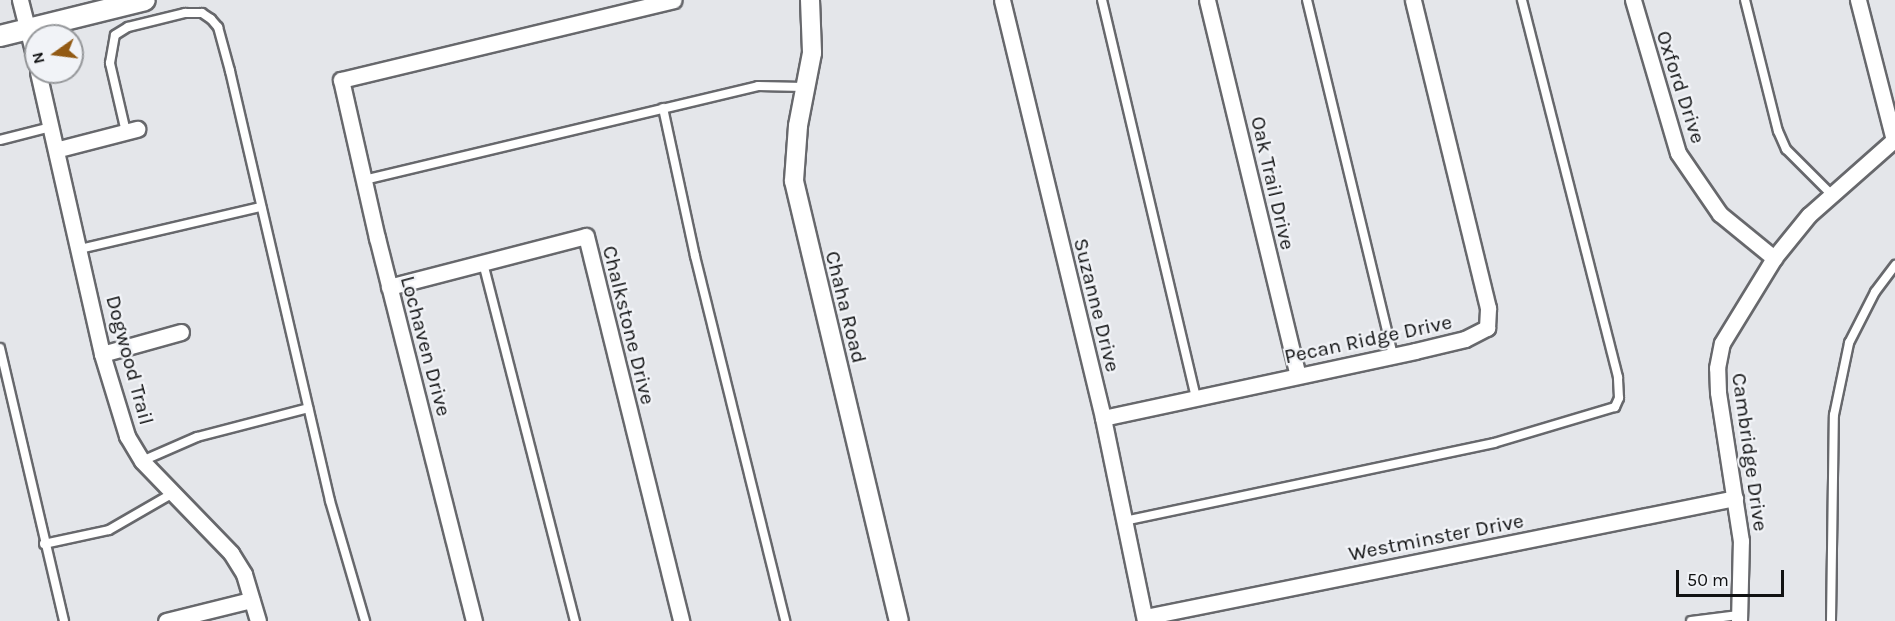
<!DOCTYPE html>
<style>
body{margin:0}
#map{position:relative;width:1895px;height:621px;overflow:hidden;background:#e4e6ea;font-family:Karla,sans-serif}
div>[style]{position:absolute}
.roads{filter:drop-shadow(2px 0 #67686c) drop-shadow(-2px 0 #67686c) drop-shadow(0 2px #67686c) drop-shadow(0 -2px #67686c)}
.service>*{height:8px;margin:-4px;padding:0 4px;transform-origin:4px;border-radius:4px;background:#fff}
.minor>*{height:15px;margin:-7.5px;padding:0 7.5px;transform-origin:7.5px;border-radius:7.5px;background:#fff}
.tertiary>*{height:18px;margin:-9px;padding:0 9px;transform-origin:9px;border-radius:9px;background:#fff}
.secondary>*{height:20px;margin:-10px;padding:0 10px;transform-origin:10px;border-radius:10px;background:#fff}
span{translate:-50% -50%;white-space:nowrap;text-align:center;line-height:1.15;-webkit-text-stroke:4.5px #f1f3f7;paint-order:stroke}
.street-label{font-size:21px;color:#111213}
.north{position:absolute;left:24px;top:24px;width:60px;height:60px;box-sizing:border-box;background:#f1f3f7;border:2px solid #97999c;border-radius:50%;rotate:256deg;font-size:16px;font-weight:700;line-height:24px;text-align:center;color:#111213}
.north::after{content:'';display:block;margin:auto;width:21px;height:27px;background:#925a14;clip-path:polygon(50% 0,100% 100%,50% 72%,0 100%)}
.scale{position:absolute;left:1676px;top:570px;width:108px;height:27px;box-sizing:border-box;border:3px solid #111213;border-top:0;padding-left:8px;font-size:18px;line-height:21px;white-space:nowrap;color:#111213;-webkit-text-stroke:4px #f1f3f7;paint-order:stroke}
</style>
<div id="map">
<div class="roads">
<div class="service">
<div style="left:1102px;top:0;width:409px;rotate:76.7deg"></div>
<div style="left:1307px;top:0;width:366px;rotate:76.4deg"></div>
<div style="left:1745px;top:0;width:135px;rotate:75.9deg"></div>
<div style="left:1778px;top:131px;width:20px;rotate:66deg"></div>
<div style="left:1786px;top:149px;width:64px;rotate:45deg"></div>
<div style="left:663px;top:108px;width:151px;rotate:77.8deg"></div>
<div style="left:695px;top:256px;width:376px;rotate:76.1deg"></div>
<div style="left:126px;top:132px;width:71px;rotate:-103.1deg"></div>
<div style="left:110px;top:63px;width:28px;rotate:-80deg"></div>
<div style="left:115px;top:35px;width:15px;rotate:-32deg"></div>
<div style="left:128px;top:27px;width:59px;rotate:-13.8deg"></div>
<div style="left:185px;top:13px;width:17px"></div>
<div style="left:202px;top:13px;width:11px;rotate:34deg"></div>
<div style="left:211px;top:19px;width:11px;rotate:49deg"></div>
<div style="left:218px;top:27px;width:46px;rotate:74.7deg"></div>
<div style="left:230px;top:71px;width:441px;rotate:76.9deg"></div>
<div style="left:330px;top:501px;width:125px;rotate:73.7deg"></div>
<div style="left:0;top:140px;width:53px;rotate:-14.3deg"></div>
<div style="left:364px;top:180px;width:405px;rotate:-13.4deg"></div>
<div style="left:758px;top:86px;width:46px;rotate:1.2deg"></div>
<div style="left:80px;top:249px;width:186px;rotate:-13.1deg"></div>
<div style="left:483px;top:263px;width:370px;rotate:75.6deg"></div>
<div style="left:0;top:348px;width:280px;rotate:76.8deg"></div>
<div style="left:142px;top:461px;width:60px;rotate:-23.6deg"></div>
<div style="left:197px;top:437px;width:115px;rotate:-14.6deg"></div>
<div style="left:1124px;top:521px;width:378px;rotate:-11.9deg"></div>
<div style="left:1494px;top:443px;width:126px;rotate:-16.6deg"></div>
<div style="left:1615px;top:407px;width:10px;rotate:-66deg"></div>
<div style="left:1619px;top:398px;width:21px;rotate:-93deg"></div>
<div style="left:1618px;top:377px;width:389px;rotate:-104.3deg"></div>
<div style="left:44px;top:544px;width:66px;rotate:-12.2deg"></div>
<div style="left:109px;top:530px;width:74px;rotate:-30deg"></div>
<div style="left:1691px;top:621px;width:48px;rotate:-7.1deg"></div>
<div style="left:1831px;top:621px;width:206px;rotate:-89.2deg"></div>
<div style="left:1834px;top:415px;width:74px;rotate:-78.2deg"></div>
<div style="left:1849px;top:343px;width:57px;rotate:-63deg"></div>
<div style="left:1875px;top:292px;width:34px;rotate:-53deg"></div>
</div>
<div class="minor">
<div style="left:20px;top:0;width:65px;rotate:75.7deg"></div>
<div style="left:1002px;top:0;width:430px;rotate:76.4deg"></div>
<div style="left:1103px;top:418px;width:207px;rotate:78.3deg"></div>
<div style="left:1207px;top:0;width:386px;rotate:76.4deg"></div>
<div style="left:1633px;top:0;width:159px;rotate:73.6deg"></div>
<div style="left:1678px;top:153px;width:74px;rotate:55.5deg"></div>
<div style="left:1720px;top:214px;width:70px;rotate:39.2deg"></div>
<div style="left:1858px;top:0;width:145px;rotate:75.6deg"></div>
<div style="left:38px;top:72px;width:289px;rotate:77.2deg"></div>
<div style="left:102px;top:354px;width:86px;rotate:73deg"></div>
<div style="left:127px;top:436px;width:29px;rotate:59deg"></div>
<div style="left:142px;top:461px;width:128px;rotate:45.9deg"></div>
<div style="left:231px;top:553px;width:25px;rotate:58deg"></div>
<div style="left:244px;top:574px;width:49px;rotate:73.4deg"></div>
<div style="left:59px;top:149px;width:81px;rotate:-14.4deg"></div>
<div style="left:389px;top:287px;width:203px;rotate:-14.5deg"></div>
<div style="left:586px;top:236px;width:397px;rotate:76.1deg"></div>
<div style="left:102px;top:354px;width:82px;rotate:-15.6deg"></div>
<div style="left:1103px;top:418px;width:319px;rotate:-12.1deg"></div>
<div style="left:1415px;top:351px;width:51px;rotate:-13.5deg"></div>
<div style="left:1465px;top:339px;width:25px;rotate:-27deg"></div>
<div style="left:1487px;top:328px;width:20px;rotate:-87deg"></div>
<div style="left:1488px;top:308px;width:317px;rotate:-103.7deg"></div>
<div style="left:1145px;top:617px;width:602px;rotate:-11.4deg"></div>
<div style="left:166px;top:621px;width:88px;rotate:-13.9deg"></div>
<div style="left:474px;top:621px;width:395px;rotate:-104.2deg"></div>
<div style="left:377px;top:238px;width:162px;rotate:-102.8deg"></div>
<div style="left:341px;top:80px;width:342px;rotate:-13.5deg"></div>
<div style="left:1739px;top:621px;width:80px;rotate:-88.6deg"></div>
<div style="left:1741px;top:541px;width:151px;rotate:-98.8deg"></div>
<div style="left:1718px;top:392px;width:24px;rotate:-92deg"></div>
<div style="left:1717px;top:368px;width:25px;rotate:-79deg"></div>
<div style="left:1722px;top:343px;width:100px;rotate:-58.5deg"></div>
<div style="left:1774px;top:258px;width:55px;rotate:-50.9deg"></div>
<div style="left:1809px;top:215px;width:115px;rotate:-41.5deg"></div>
</div>
<div class="tertiary">
<div style="left:810px;top:0;width:53px;rotate:87.8deg"></div>
<div style="left:812px;top:53px;width:74px;rotate:100.9deg"></div>
<div style="left:798px;top:126px;width:55px;rotate:94.2deg"></div>
<div style="left:794px;top:181px;width:452px;rotate:76.6deg"></div>
</div>
<div class="secondary">
<div style="left:0;top:36px;width:149px;rotate:-13.9deg"></div>
</div>
</div>
<div class="street-label">
<span style="left:1681px;top:87px;rotate:72deg">Oxford Drive</span>
<span style="left:1273px;top:183px;rotate:77deg">Oak Trail Drive</span>
<span style="left:1097px;top:305px;rotate:76deg">Suzanne Drive</span>
<span style="left:846px;top:307px;rotate:76deg">Chaha Road</span>
<span style="left:629px;top:325px;rotate:76deg">Chalkstone Drive</span>
<span style="left:1368px;top:339px;rotate:-12deg">Pecan Ridge Drive</span>
<span style="left:426px;top:346px;rotate:75deg">Lochaven Drive</span>
<span style="left:130px;top:360px;rotate:75deg">Dogwood Trail</span>
<span style="left:1750px;top:452px;rotate:82deg">Cambridge Drive</span>
<span style="left:1436px;top:537px;rotate:-11deg">Westminster Drive</span>
</div>
<div class="north">N</div>
<div class="scale">50 m</div>
</div>
